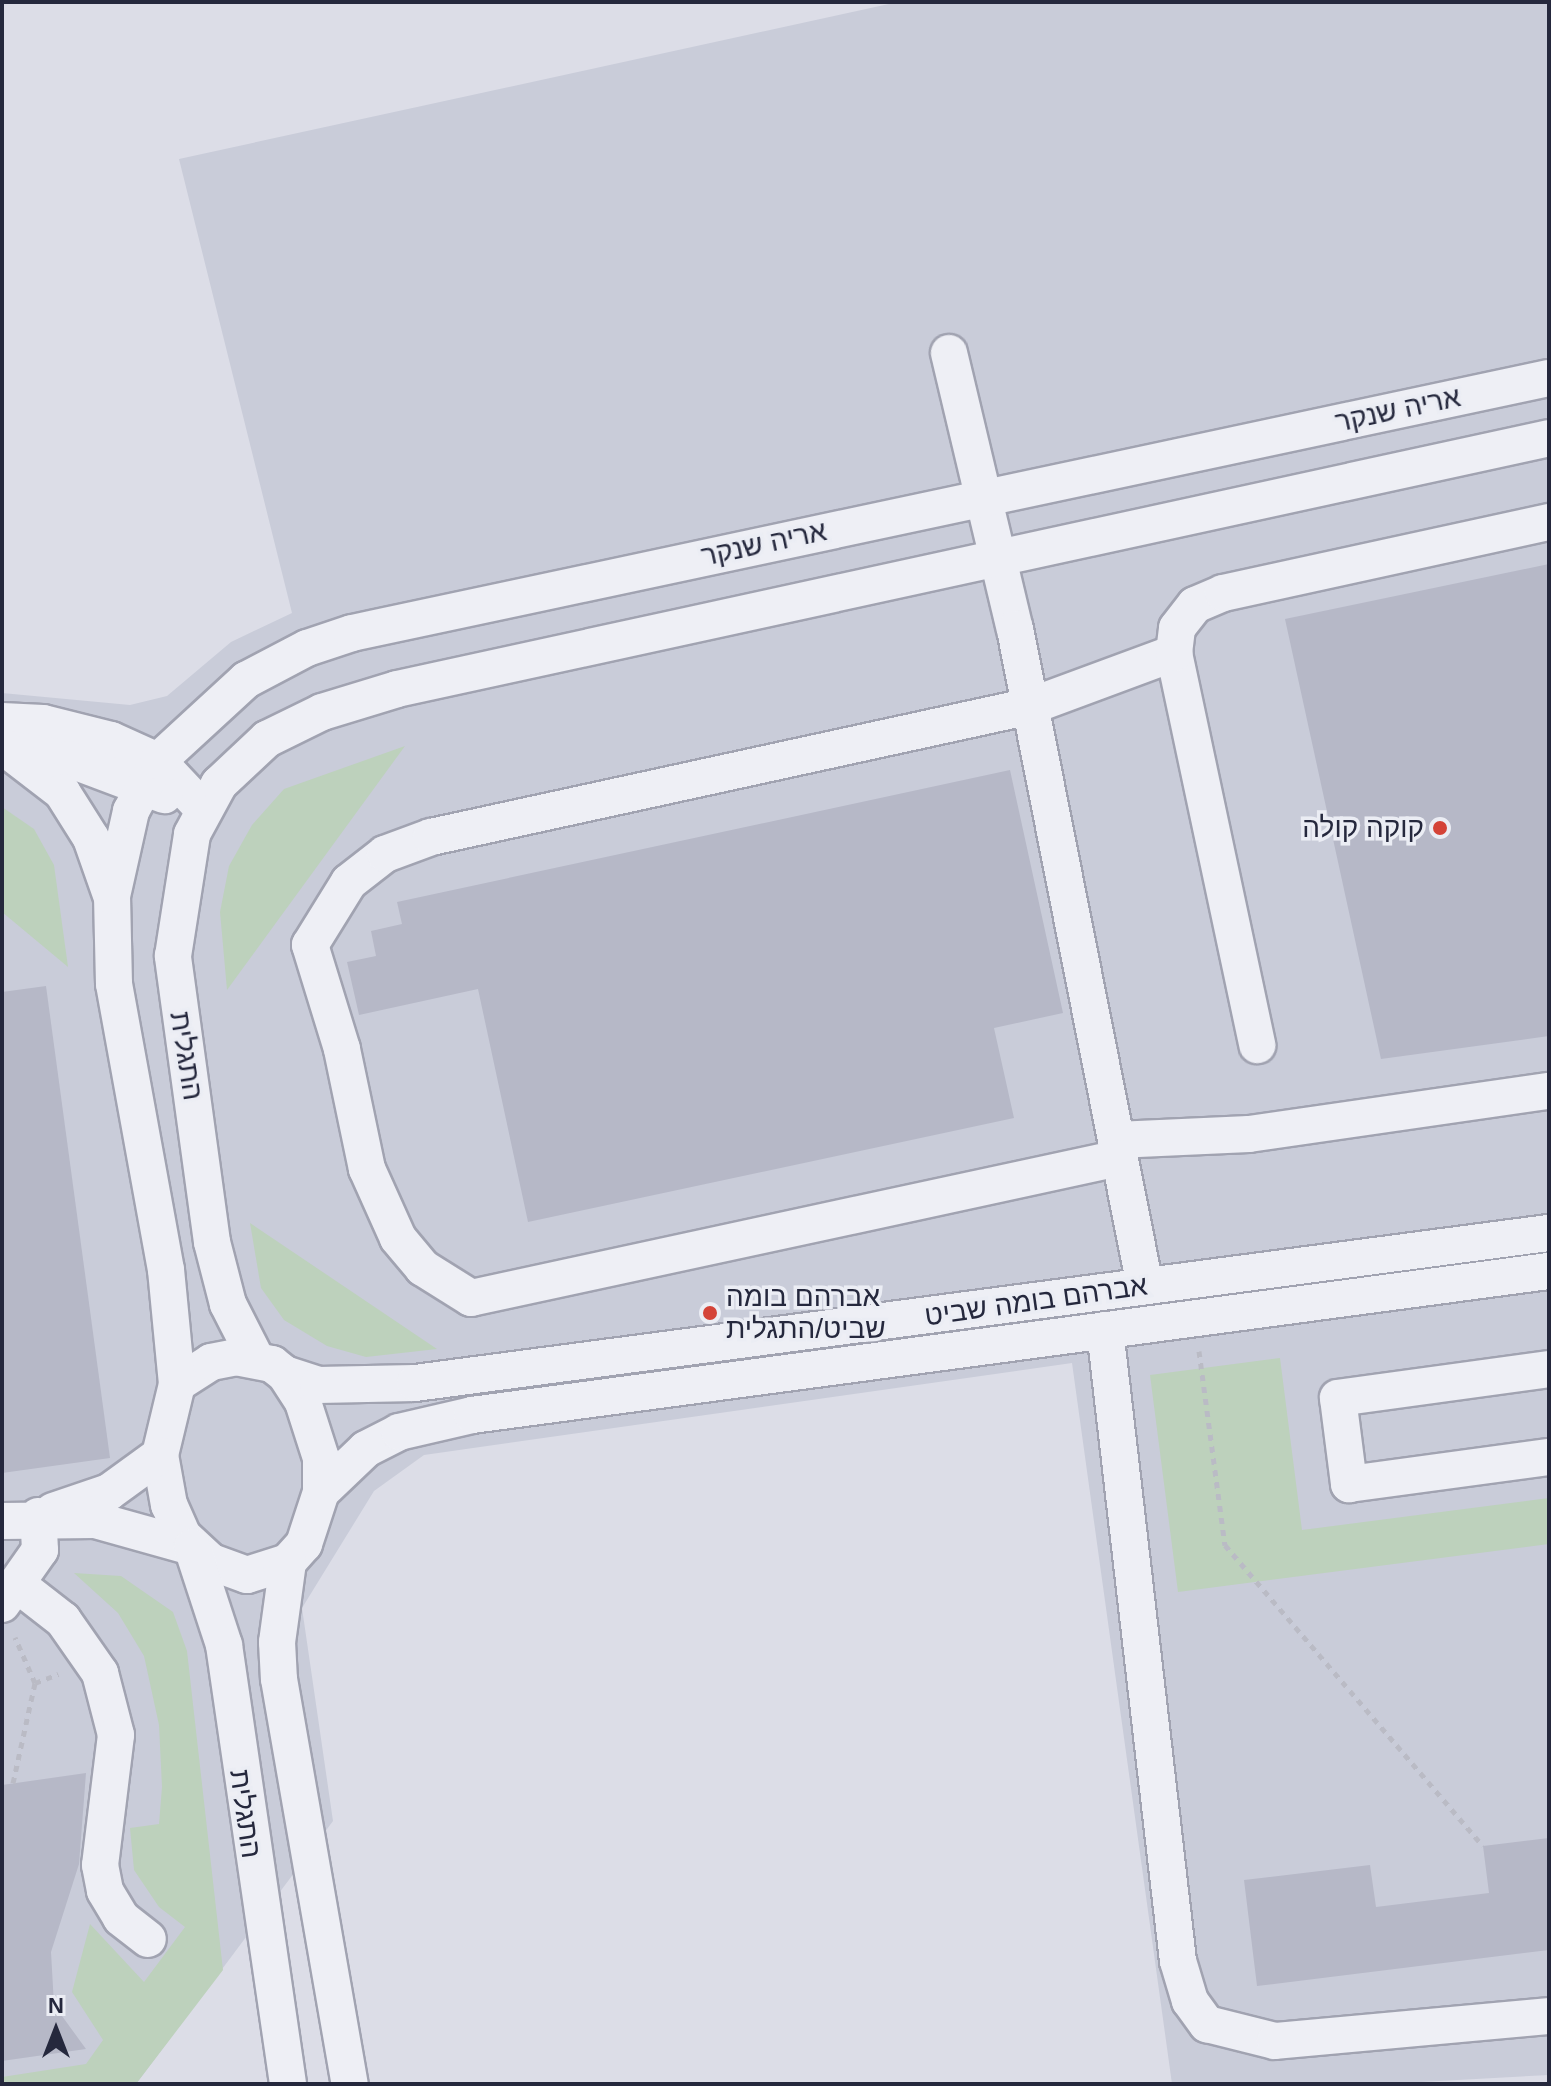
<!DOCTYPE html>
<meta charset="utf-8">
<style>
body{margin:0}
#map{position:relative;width:1551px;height:2086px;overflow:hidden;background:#dcdde7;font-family:Arial,Heebo,sans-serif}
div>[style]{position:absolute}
.built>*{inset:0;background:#c9ccd9}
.green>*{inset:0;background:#bdd1bc}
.building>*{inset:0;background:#b6b8c7}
.path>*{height:5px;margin-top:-2.5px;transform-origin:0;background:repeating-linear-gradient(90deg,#babbc5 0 6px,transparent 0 12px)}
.roads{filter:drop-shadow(2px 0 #a1a3b1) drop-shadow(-2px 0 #a1a3b1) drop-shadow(0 2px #a1a3b1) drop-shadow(0 -2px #a1a3b1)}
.minor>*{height:36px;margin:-18px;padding:0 18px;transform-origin:18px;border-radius:18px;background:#eeeff5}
.dots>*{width:22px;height:22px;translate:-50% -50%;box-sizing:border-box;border:4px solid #ebedf4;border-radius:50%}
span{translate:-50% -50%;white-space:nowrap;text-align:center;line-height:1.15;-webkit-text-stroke:7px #ebedf4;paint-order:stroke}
.street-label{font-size:28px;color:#25283d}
.poi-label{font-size:28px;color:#25283d}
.right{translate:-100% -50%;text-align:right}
.left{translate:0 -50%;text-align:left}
.frame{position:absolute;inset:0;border:4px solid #25283d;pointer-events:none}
.north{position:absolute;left:16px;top:1990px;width:80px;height:80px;-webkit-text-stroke:6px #ebedf4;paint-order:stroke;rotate:0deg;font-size:22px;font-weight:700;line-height:32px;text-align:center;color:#25283d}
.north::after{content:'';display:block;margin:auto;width:28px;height:36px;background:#25283d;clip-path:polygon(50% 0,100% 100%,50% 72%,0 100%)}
</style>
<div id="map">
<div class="built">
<div style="clip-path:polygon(898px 2px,1549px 2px,1549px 2075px,1385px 2084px,1172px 2084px,1072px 1363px,424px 1455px,374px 1491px,302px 1608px,333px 1821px,136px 2084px,2px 2084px,2px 693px,130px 705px,167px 696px,231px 642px,292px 613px,179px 159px)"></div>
</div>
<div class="green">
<div style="clip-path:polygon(405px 746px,227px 990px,220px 912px,229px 866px,252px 825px,284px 789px)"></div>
<div style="clip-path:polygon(2px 807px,34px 829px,54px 865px,68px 967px,2px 912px)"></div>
<div style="clip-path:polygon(250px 1223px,437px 1349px,366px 1357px,327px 1346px,284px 1320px,261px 1288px)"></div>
<div style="clip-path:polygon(1280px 1358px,1302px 1530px,1549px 1498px,1549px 1544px,1178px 1592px,1150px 1375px)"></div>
<div style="clip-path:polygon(74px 1573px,121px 1576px,173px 1612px,187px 1651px,223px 1970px,136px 2084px,2px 2084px,2px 2077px,86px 2064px,103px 2040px,72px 1992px,90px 1924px,144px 1982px,185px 1927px,159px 1907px,134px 1870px,130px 1828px,159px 1824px,162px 1787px,159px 1725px,144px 1656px,118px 1613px)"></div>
</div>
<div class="building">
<div style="clip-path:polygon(1549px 564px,1549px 1036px,1381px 1059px,1285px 619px)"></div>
<div style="clip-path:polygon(1010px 770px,1063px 1013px,994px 1028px,1014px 1118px,528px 1222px,478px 989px,359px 1015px,347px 962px,376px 956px,371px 931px,402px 924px,397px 902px)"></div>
<div style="clip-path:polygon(46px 986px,110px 1458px,2px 1473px,2px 992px)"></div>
<div style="clip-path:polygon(86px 1773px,79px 1864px,51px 1952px,54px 2005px,86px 2049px,2px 2061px,2px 1785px)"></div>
<div style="clip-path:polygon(1549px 1838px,1549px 1950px,1257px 1986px,1244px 1880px,1370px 1865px,1376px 1907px,1489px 1893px,1483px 1846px)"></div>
</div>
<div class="path">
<div style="left:1199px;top:1351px;width:196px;rotate:82.4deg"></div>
<div style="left:1225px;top:1545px;width:396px;rotate:49.4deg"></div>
<div style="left:35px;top:1683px;width:25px;rotate:-21deg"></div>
<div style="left:13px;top:1783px;width:102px;rotate:-77.6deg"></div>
<div style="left:35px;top:1683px;width:50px;rotate:-113.5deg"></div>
</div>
<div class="roads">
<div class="minor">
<div style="left:949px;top:353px;width:284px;rotate:76.6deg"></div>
<div style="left:1015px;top:629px;width:670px;rotate:78.81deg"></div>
<div style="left:1174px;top:653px;width:401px;rotate:78deg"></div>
<div style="left:2px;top:721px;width:41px;rotate:2.8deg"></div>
<div style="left:43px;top:723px;width:70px;rotate:14deg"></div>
<div style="left:111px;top:740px;width:51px;rotate:24.1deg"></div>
<div style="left:158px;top:761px;width:66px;rotate:46.8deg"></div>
<div style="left:4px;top:748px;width:65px;rotate:9.8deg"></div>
<div style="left:68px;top:759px;width:103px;rotate:20.6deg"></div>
<div style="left:10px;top:752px;width:66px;rotate:37.6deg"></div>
<div style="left:62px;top:792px;width:54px;rotate:57.8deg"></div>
<div style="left:91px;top:838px;width:60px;rotate:70.7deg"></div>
<div style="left:1116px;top:1140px;width:133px;rotate:-2.6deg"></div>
<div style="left:1249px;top:1134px;width:303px;rotate:-8.2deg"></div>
<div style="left:1119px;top:1158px;width:663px;rotate:167.81deg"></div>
<div style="left:471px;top:1298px;width:57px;rotate:-148deg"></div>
<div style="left:423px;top:1268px;width:39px;rotate:-130deg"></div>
<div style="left:398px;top:1238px;width:76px;rotate:-114.2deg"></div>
<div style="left:367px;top:1169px;width:123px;rotate:-101.8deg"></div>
<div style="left:342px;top:1049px;width:109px;rotate:-107.1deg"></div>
<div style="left:310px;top:945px;width:74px;rotate:-58.2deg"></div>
<div style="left:349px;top:882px;width:46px;rotate:-37.9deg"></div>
<div style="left:385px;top:854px;width:49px;rotate:-20.3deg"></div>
<div style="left:431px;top:837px;width:614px;rotate:-12.32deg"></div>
<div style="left:1031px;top:706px;width:153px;rotate:-20.3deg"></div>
<div style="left:1174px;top:653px;width:25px;rotate:-83deg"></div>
<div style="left:1177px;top:628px;width:29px;rotate:-52deg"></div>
<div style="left:1195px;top:605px;width:30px;rotate:-23deg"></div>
<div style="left:1223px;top:593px;width:334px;rotate:-12.3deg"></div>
<div style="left:1105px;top:1330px;width:635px;rotate:83.4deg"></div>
<div style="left:1178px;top:1961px;width:42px;rotate:73.3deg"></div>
<div style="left:1190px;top:2001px;width:29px;rotate:54deg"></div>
<div style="left:1207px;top:2024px;width:70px;rotate:14deg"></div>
<div style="left:1275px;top:2041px;width:275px;rotate:-5.2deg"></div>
<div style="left:236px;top:1357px;width:37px;rotate:11deg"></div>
<div style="left:272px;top:1364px;width:16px;rotate:38deg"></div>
<div style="left:285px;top:1374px;width:33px;rotate:57deg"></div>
<div style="left:303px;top:1402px;width:59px;rotate:72.2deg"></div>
<div style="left:321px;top:1458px;width:34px;rotate:90deg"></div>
<div style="left:321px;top:1492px;width:55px;rotate:108.1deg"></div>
<div style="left:304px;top:1544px;width:24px;rotate:132deg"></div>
<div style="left:288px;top:1562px;width:43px;rotate:162.4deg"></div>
<div style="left:247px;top:1575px;width:38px;rotate:-160deg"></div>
<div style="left:211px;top:1562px;width:38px;rotate:-137deg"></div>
<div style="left:183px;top:1536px;width:34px;rotate:-114deg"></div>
<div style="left:169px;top:1505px;width:51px;rotate:-100.2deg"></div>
<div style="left:160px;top:1455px;width:73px;rotate:-76.5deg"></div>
<div style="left:177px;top:1384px;width:40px;rotate:-32.9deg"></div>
<div style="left:211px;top:1362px;width:25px;rotate:-11deg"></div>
<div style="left:256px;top:1359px;width:62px;rotate:-117deg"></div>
<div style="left:228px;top:1304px;width:64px;rotate:-104.5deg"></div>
<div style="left:212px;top:1242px;width:289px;rotate:-97.8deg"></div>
<div style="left:173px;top:956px;width:123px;rotate:-81.1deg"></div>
<div style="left:192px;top:834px;width:57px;rotate:-61.6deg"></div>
<div style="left:219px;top:784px;width:66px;rotate:-43.2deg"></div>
<div style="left:267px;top:739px;width:61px;rotate:-26.1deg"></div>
<div style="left:322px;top:712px;width:78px;rotate:-17deg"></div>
<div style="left:397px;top:689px;width:1179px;rotate:-12.29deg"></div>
<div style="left:1549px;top:1369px;width:213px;rotate:172.2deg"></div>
<div style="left:1338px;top:1398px;width:87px;rotate:82.7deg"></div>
<div style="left:1349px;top:1484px;width:202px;rotate:-7.7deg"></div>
<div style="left:285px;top:1374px;width:35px;rotate:18deg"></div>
<div style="left:318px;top:1385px;width:97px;rotate:-1.2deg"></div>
<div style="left:415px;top:1383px;width:1144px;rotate:-7.54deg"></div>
<div style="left:177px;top:1384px;width:115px;rotate:-95.5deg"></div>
<div style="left:166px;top:1270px;width:291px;rotate:-100.3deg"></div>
<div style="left:114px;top:984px;width:88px;rotate:-91.3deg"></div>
<div style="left:112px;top:896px;width:87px;rotate:-77.4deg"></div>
<div style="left:131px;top:811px;width:57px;rotate:-61.6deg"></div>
<div style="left:158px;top:761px;width:120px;rotate:-42.6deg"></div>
<div style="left:246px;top:680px;width:69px;rotate:-27.7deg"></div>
<div style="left:307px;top:648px;width:47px;rotate:-18.4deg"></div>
<div style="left:352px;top:633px;width:1224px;rotate:-12.03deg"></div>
<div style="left:321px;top:1492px;width:62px;rotate:-43.7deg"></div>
<div style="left:366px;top:1449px;width:37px;rotate:-27deg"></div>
<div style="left:399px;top:1432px;width:75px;rotate:-13.1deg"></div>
<div style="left:472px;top:1415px;width:1087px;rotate:-7.62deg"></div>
<div style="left:53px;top:1511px;width:59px;rotate:-18.7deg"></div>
<div style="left:109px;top:1492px;width:63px;rotate:-36deg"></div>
<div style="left:2px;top:1521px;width:93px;rotate:-0.6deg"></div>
<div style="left:95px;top:1520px;width:101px;rotate:15.6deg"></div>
<div style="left:192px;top:1547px;width:103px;rotate:71.9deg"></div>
<div style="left:224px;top:1645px;width:444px;rotate:81.7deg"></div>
<div style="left:288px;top:1562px;width:81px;rotate:97.8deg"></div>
<div style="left:277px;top:1642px;width:37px;rotate:87deg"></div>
<div style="left:279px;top:1679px;width:411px;rotate:80.1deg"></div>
<div style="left:18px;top:1585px;width:57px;rotate:37.9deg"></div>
<div style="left:63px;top:1620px;width:65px;rotate:55.1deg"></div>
<div style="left:100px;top:1673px;width:64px;rotate:75.5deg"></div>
<div style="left:116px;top:1735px;width:131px;rotate:97deg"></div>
<div style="left:100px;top:1865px;width:26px;rotate:79deg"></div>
<div style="left:105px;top:1891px;width:31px;rotate:59deg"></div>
<div style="left:121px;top:1918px;width:34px;rotate:38deg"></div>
<div style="left:2px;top:1604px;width:66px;rotate:-54.9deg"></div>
<div style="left:40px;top:1550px;width:34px;rotate:-93deg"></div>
</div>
</div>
<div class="dots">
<div style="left:1440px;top:828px;background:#d44338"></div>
<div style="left:710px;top:1313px;background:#d44338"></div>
</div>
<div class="street-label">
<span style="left:1398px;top:410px;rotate:-12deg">אריה שנקר</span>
<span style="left:764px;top:544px;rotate:-12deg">אריה שנקר</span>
<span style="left:186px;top:1056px;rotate:81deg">התגלית</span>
<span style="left:1036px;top:1301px;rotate:-8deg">אברהם בומה שביט</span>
<span style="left:245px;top:1814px;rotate:82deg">התגלית</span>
</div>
<div class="poi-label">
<span class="right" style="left:1424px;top:828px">קוקה קולה</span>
<span class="left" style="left:726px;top:1313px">אברהם בומה<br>שביט/התגלית</span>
</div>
<div class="frame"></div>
<div class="north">N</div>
</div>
